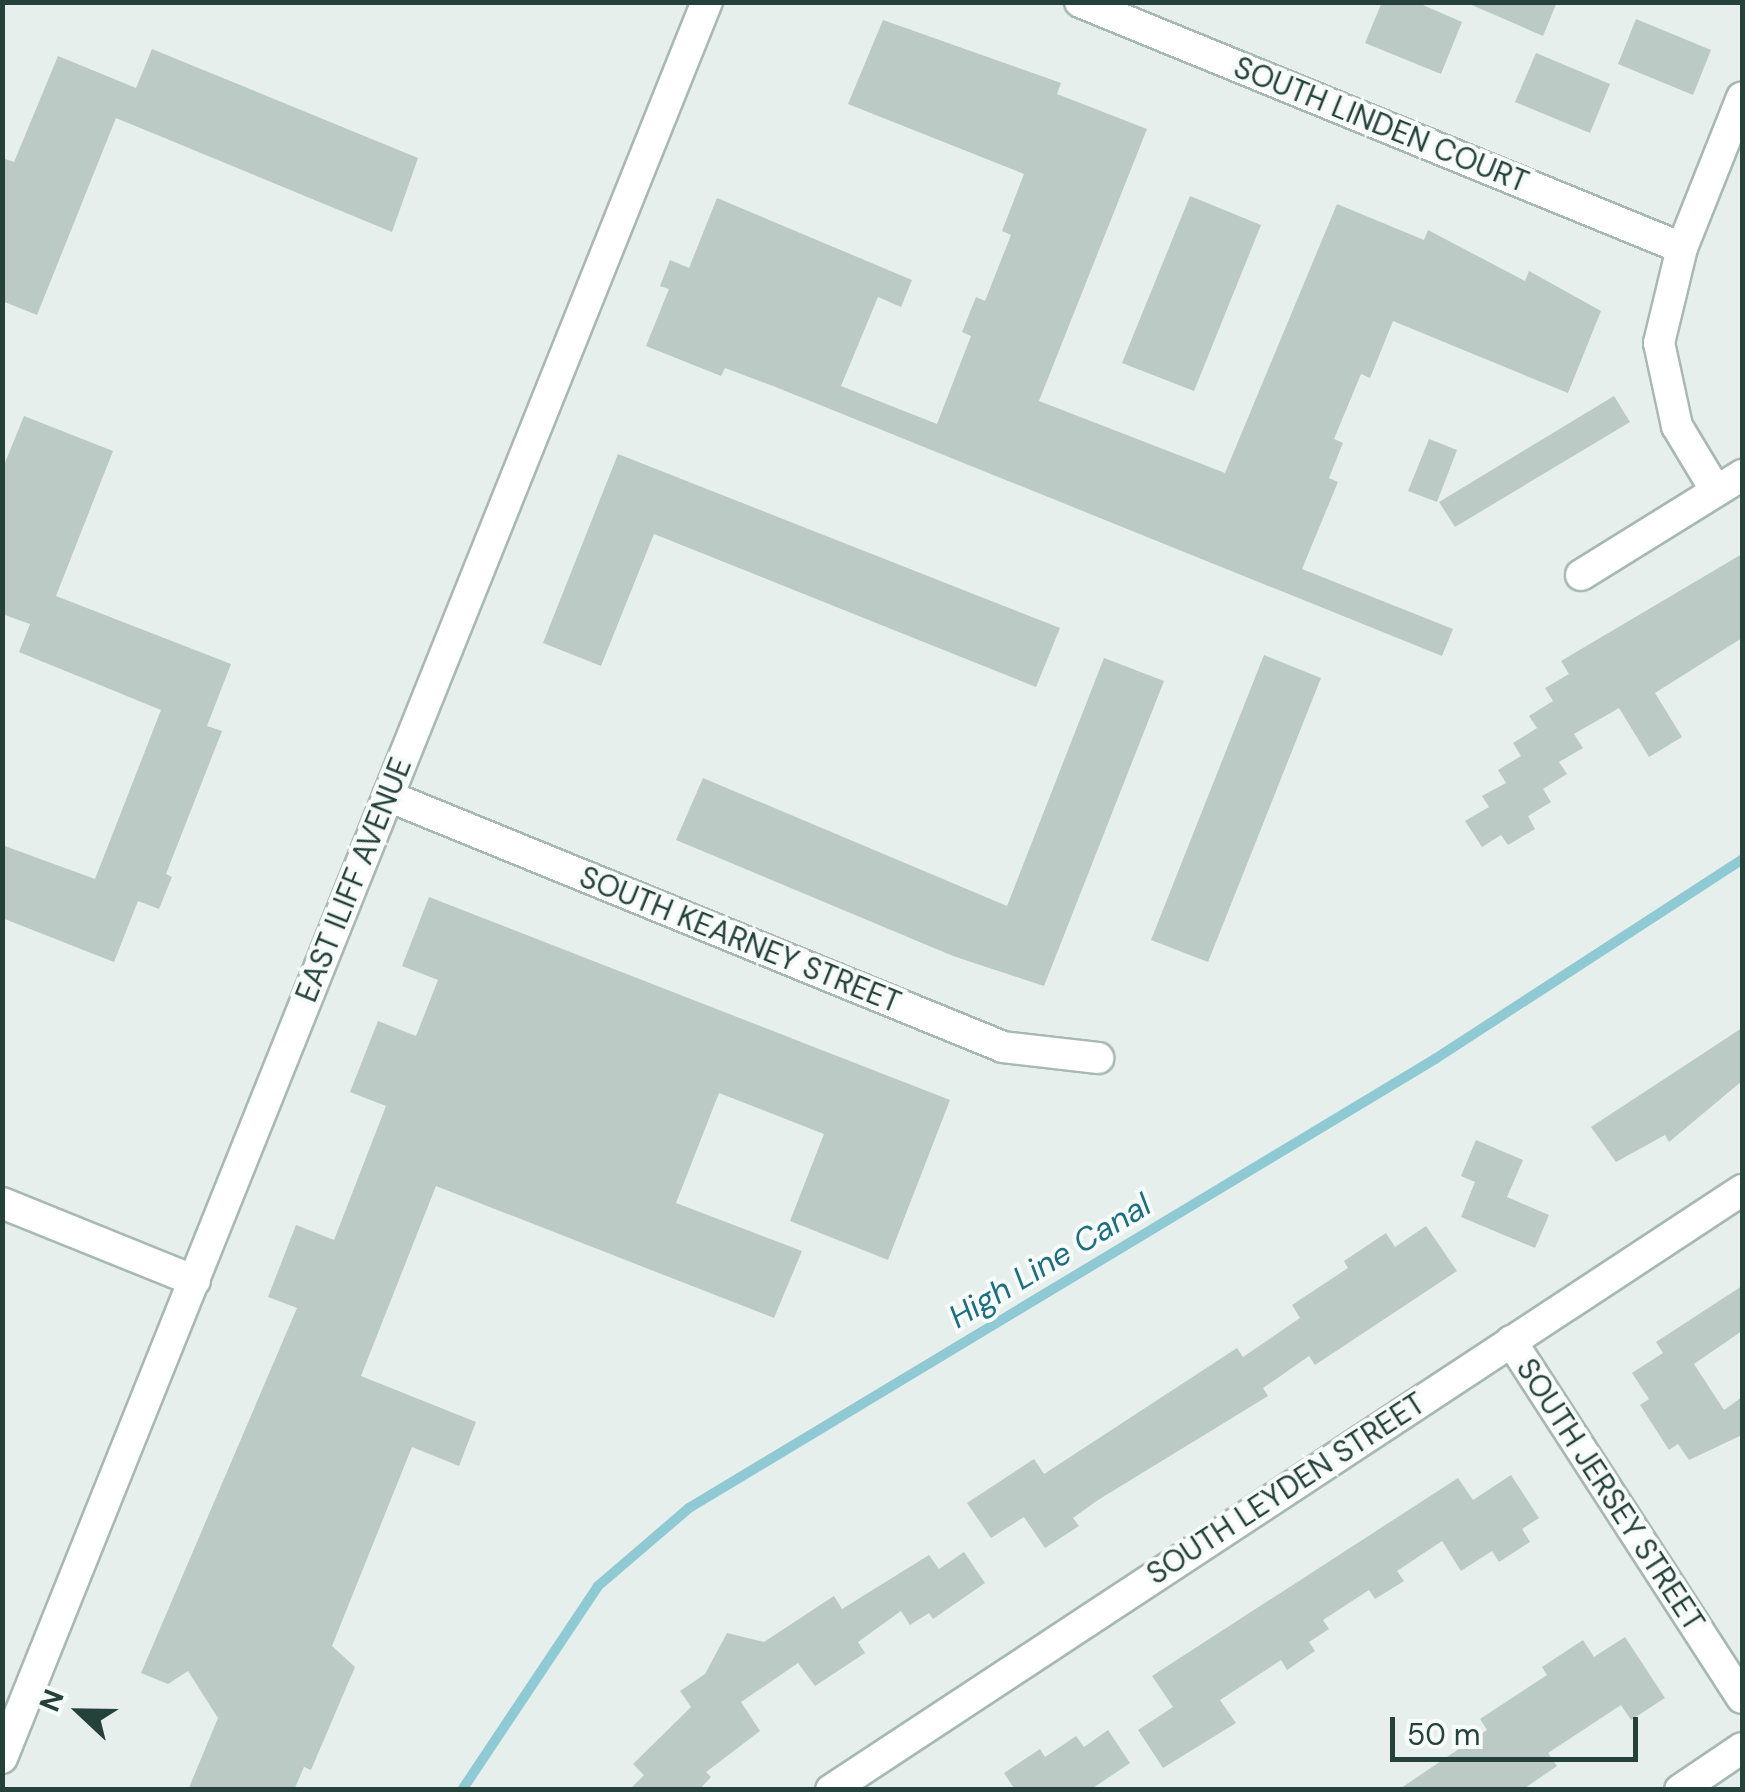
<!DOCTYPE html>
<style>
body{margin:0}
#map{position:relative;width:1745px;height:1792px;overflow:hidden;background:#e6efeb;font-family:"DM Sans",sans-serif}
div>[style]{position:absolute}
.stream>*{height:10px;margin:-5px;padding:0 5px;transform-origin:5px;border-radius:5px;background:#8ec9d4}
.building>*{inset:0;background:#bbcac4}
.roads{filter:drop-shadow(2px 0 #a8b8b2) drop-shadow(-2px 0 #a8b8b2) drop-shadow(0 2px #a8b8b2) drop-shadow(0 -2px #a8b8b2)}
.street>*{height:30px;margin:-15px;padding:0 15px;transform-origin:15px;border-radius:15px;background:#fff}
.secondary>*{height:30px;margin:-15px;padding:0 15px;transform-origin:15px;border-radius:15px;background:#fff}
span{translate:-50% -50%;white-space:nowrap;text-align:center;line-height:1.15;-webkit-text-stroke:8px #f7fbf9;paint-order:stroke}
.street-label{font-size:30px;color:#24423a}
.water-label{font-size:32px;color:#1c6f80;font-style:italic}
.frame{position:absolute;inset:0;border:5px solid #24423a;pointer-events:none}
.north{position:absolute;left:30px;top:1662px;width:100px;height:100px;-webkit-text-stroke:8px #f7fbf9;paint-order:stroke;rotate:292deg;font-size:28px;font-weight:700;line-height:40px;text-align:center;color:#24423a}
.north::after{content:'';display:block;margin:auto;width:35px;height:45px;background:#24423a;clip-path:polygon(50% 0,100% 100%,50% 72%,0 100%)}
.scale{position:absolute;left:1390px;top:1717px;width:248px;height:45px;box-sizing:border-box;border:5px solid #24423a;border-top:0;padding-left:12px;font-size:30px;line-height:35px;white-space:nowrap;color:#24423a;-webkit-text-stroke:8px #f7fbf9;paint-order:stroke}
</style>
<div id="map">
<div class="stream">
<div style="left:462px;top:1790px;width:245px;rotate:-56.3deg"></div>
<div style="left:598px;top:1586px;width:120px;rotate:-40.6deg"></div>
<div style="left:689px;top:1508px;width:871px;rotate:-31.04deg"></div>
<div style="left:1435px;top:1059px;width:366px;rotate:-33deg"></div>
</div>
<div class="building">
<div style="clip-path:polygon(1382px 2px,1416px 2px,1462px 22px,1441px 74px,1365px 43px)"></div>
<div style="clip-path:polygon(1465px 2px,1557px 2px,1543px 36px)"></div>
<div style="clip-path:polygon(1636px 19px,1711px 50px,1693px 95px,1618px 64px)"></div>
<div style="clip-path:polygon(883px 20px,1061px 83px,1057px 94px,1147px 129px,1039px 401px,1225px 473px,1337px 204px,1424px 240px,1428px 230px,1525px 281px,1529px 271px,1601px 311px,1568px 393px,1393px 321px,1370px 378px,1361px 374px,1334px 439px,1343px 443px,1329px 478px,1338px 482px,1302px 569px,1453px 629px,1442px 656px,773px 386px,725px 368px,721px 376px,646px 346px,669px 289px,660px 286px,670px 260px,689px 268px,717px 198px,912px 280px,901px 307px,878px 297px,841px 386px,937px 424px,971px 336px,962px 332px,976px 297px,985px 301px,1011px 235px,1002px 231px,1024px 174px,848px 104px)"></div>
<div style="clip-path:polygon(152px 49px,418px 158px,392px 232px,116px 118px,37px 315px,2px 301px,2px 158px,14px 162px,58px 56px,136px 88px)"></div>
<div style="clip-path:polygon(1536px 53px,1610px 84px,1590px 133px,1515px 102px)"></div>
<div style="clip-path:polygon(1190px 196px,1261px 225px,1194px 391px,1122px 363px)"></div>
<div style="clip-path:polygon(1614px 396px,1630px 422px,1455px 527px,1439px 502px)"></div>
<div style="clip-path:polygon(24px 416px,113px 451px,56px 596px,231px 664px,207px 726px,222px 731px,166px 874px,172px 877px,159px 909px,138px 901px,114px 962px,2px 918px,2px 845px,95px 879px,161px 710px,19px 652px,30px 624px,2px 614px,2px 470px)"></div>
<div style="clip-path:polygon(1429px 439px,1457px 450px,1437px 502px,1408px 491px)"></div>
<div style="clip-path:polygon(618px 454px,1060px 628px,1036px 687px,654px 534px,601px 666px,543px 643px)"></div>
<div style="clip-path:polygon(1742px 554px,1742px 638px,1655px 693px,1682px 737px,1649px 757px,1619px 708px,1574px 734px,1583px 748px,1559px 762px,1567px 774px,1543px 789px,1551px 802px,1528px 816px,1535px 829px,1508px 845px,1501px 835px,1482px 847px,1465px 821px,1489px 807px,1482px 796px,1506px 783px,1498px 770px,1521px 756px,1513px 743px,1537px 728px,1529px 716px,1553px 701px,1545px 688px,1569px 674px,1561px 661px)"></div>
<div style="clip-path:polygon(1264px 655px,1321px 678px,1208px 962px,1151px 940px)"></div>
<div style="clip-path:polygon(1104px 658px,1164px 681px,1044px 986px,953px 956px,676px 840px,703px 778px,1007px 906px)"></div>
<div style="clip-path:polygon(429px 897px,950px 1100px,888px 1260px,790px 1221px,824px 1134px,719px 1093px,676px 1203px,802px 1251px,774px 1318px,436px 1186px,361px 1376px,476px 1422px,459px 1466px,412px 1447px,332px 1646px,355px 1667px,311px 1770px,304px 1767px,294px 1790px,188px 1790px,218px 1718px,188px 1671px,168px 1684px,141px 1673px,297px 1308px,268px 1297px,296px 1225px,334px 1240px,386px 1106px,350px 1092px,378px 1021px,416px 1036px,438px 980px,402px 966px)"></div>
<div style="clip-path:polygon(1742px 1028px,1742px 1081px,1669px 1142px,1665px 1135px,1616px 1162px,1591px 1127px)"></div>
<div style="clip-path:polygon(1476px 1140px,1523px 1160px,1507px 1197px,1549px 1215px,1535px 1248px,1461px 1217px,1475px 1182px,1461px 1176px)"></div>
<div style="clip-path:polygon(1426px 1226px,1457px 1271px,1315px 1365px,1309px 1356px,1263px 1388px,1268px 1396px,1098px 1500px,1073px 1518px,1079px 1526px,1045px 1548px,1024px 1517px,991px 1538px,967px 1503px,1034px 1459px,1044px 1474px,1237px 1348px,1243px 1357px,1300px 1318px,1292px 1305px,1348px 1268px,1344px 1261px,1386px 1233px,1395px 1247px)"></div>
<div style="clip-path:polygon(1742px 1286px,1742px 1331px,1694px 1364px,1724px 1410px,1742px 1397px,1742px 1435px,1689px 1460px,1678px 1444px,1669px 1450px,1640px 1405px,1649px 1399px,1632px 1373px,1663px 1353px,1656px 1342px)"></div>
<div style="clip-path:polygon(1511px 1475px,1539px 1518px,1522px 1529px,1530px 1542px,1499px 1562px,1492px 1551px,1461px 1571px,1442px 1541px,1397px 1571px,1404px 1581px,1375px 1599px,1369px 1590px,1323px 1620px,1329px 1629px,1309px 1642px,1315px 1651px,1287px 1670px,1281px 1660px,1220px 1700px,1236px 1723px,1163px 1768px,1138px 1730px,1173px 1707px,1152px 1676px,1458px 1478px,1473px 1500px)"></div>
<div style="clip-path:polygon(964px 1552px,985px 1583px,933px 1619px,929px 1613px,910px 1625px,901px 1611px,858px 1642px,865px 1653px,815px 1686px,798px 1663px,741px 1702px,760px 1731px,706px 1772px,711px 1777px,699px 1790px,629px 1790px,644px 1775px,633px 1764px,691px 1707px,680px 1691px,705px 1674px,727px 1633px,764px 1642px,834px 1596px,842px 1609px,929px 1555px,939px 1569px)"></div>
<div style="clip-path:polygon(1625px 1637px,1665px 1698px,1631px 1720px,1621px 1705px,1548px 1753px,1557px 1766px,1522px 1790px,1398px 1790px,1487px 1730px,1480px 1719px,1547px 1675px,1542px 1667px,1583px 1640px,1594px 1657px)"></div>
<div style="clip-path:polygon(1108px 1730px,1130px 1763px,1090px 1790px,1015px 1790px,1004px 1773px,1040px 1749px,1045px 1757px,1076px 1736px,1084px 1747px)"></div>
</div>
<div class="roads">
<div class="street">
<div style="left:1080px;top:2px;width:650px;rotate:22.23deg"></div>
<div style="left:1716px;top:491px;width:76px;rotate:-121deg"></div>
<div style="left:1677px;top:426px;width:85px;rotate:-102.2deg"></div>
<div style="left:1659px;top:343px;width:98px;rotate:-76.4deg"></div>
<div style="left:1682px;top:248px;width:162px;rotate:-68.3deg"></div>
<div style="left:1581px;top:575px;width:190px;rotate:-31.8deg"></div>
<div style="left:388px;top:796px;width:664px;rotate:22.2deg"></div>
<div style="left:1003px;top:1047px;width:96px;rotate:6.6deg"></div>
<div style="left:1511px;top:1341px;width:425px;rotate:57.1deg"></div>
<div style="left:831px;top:1790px;width:1091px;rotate:-33.37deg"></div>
<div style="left:1680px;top:1790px;width:75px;rotate:-34.1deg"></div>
</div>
<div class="secondary">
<div style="left:2px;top:1203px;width:208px;rotate:22deg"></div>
<div style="left:2px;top:1758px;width:1892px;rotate:-68.13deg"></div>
</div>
</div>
<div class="street-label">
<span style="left:1381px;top:125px;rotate:22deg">SOUTH LINDEN COURT</span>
<span style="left:354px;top:880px;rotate:-68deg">EAST ILIFF AVENUE</span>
<span style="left:740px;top:940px;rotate:22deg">SOUTH KEARNEY STREET</span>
<span style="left:1286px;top:1489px;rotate:-33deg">SOUTH LEYDEN STREET</span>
<span style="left:1610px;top:1495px;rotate:57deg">SOUTH JERSEY STREET</span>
</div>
<div class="water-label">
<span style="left:1050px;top:1261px;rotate:-31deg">High Line Canal</span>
</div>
<div class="frame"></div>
<div class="north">N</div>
<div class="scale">50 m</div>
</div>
